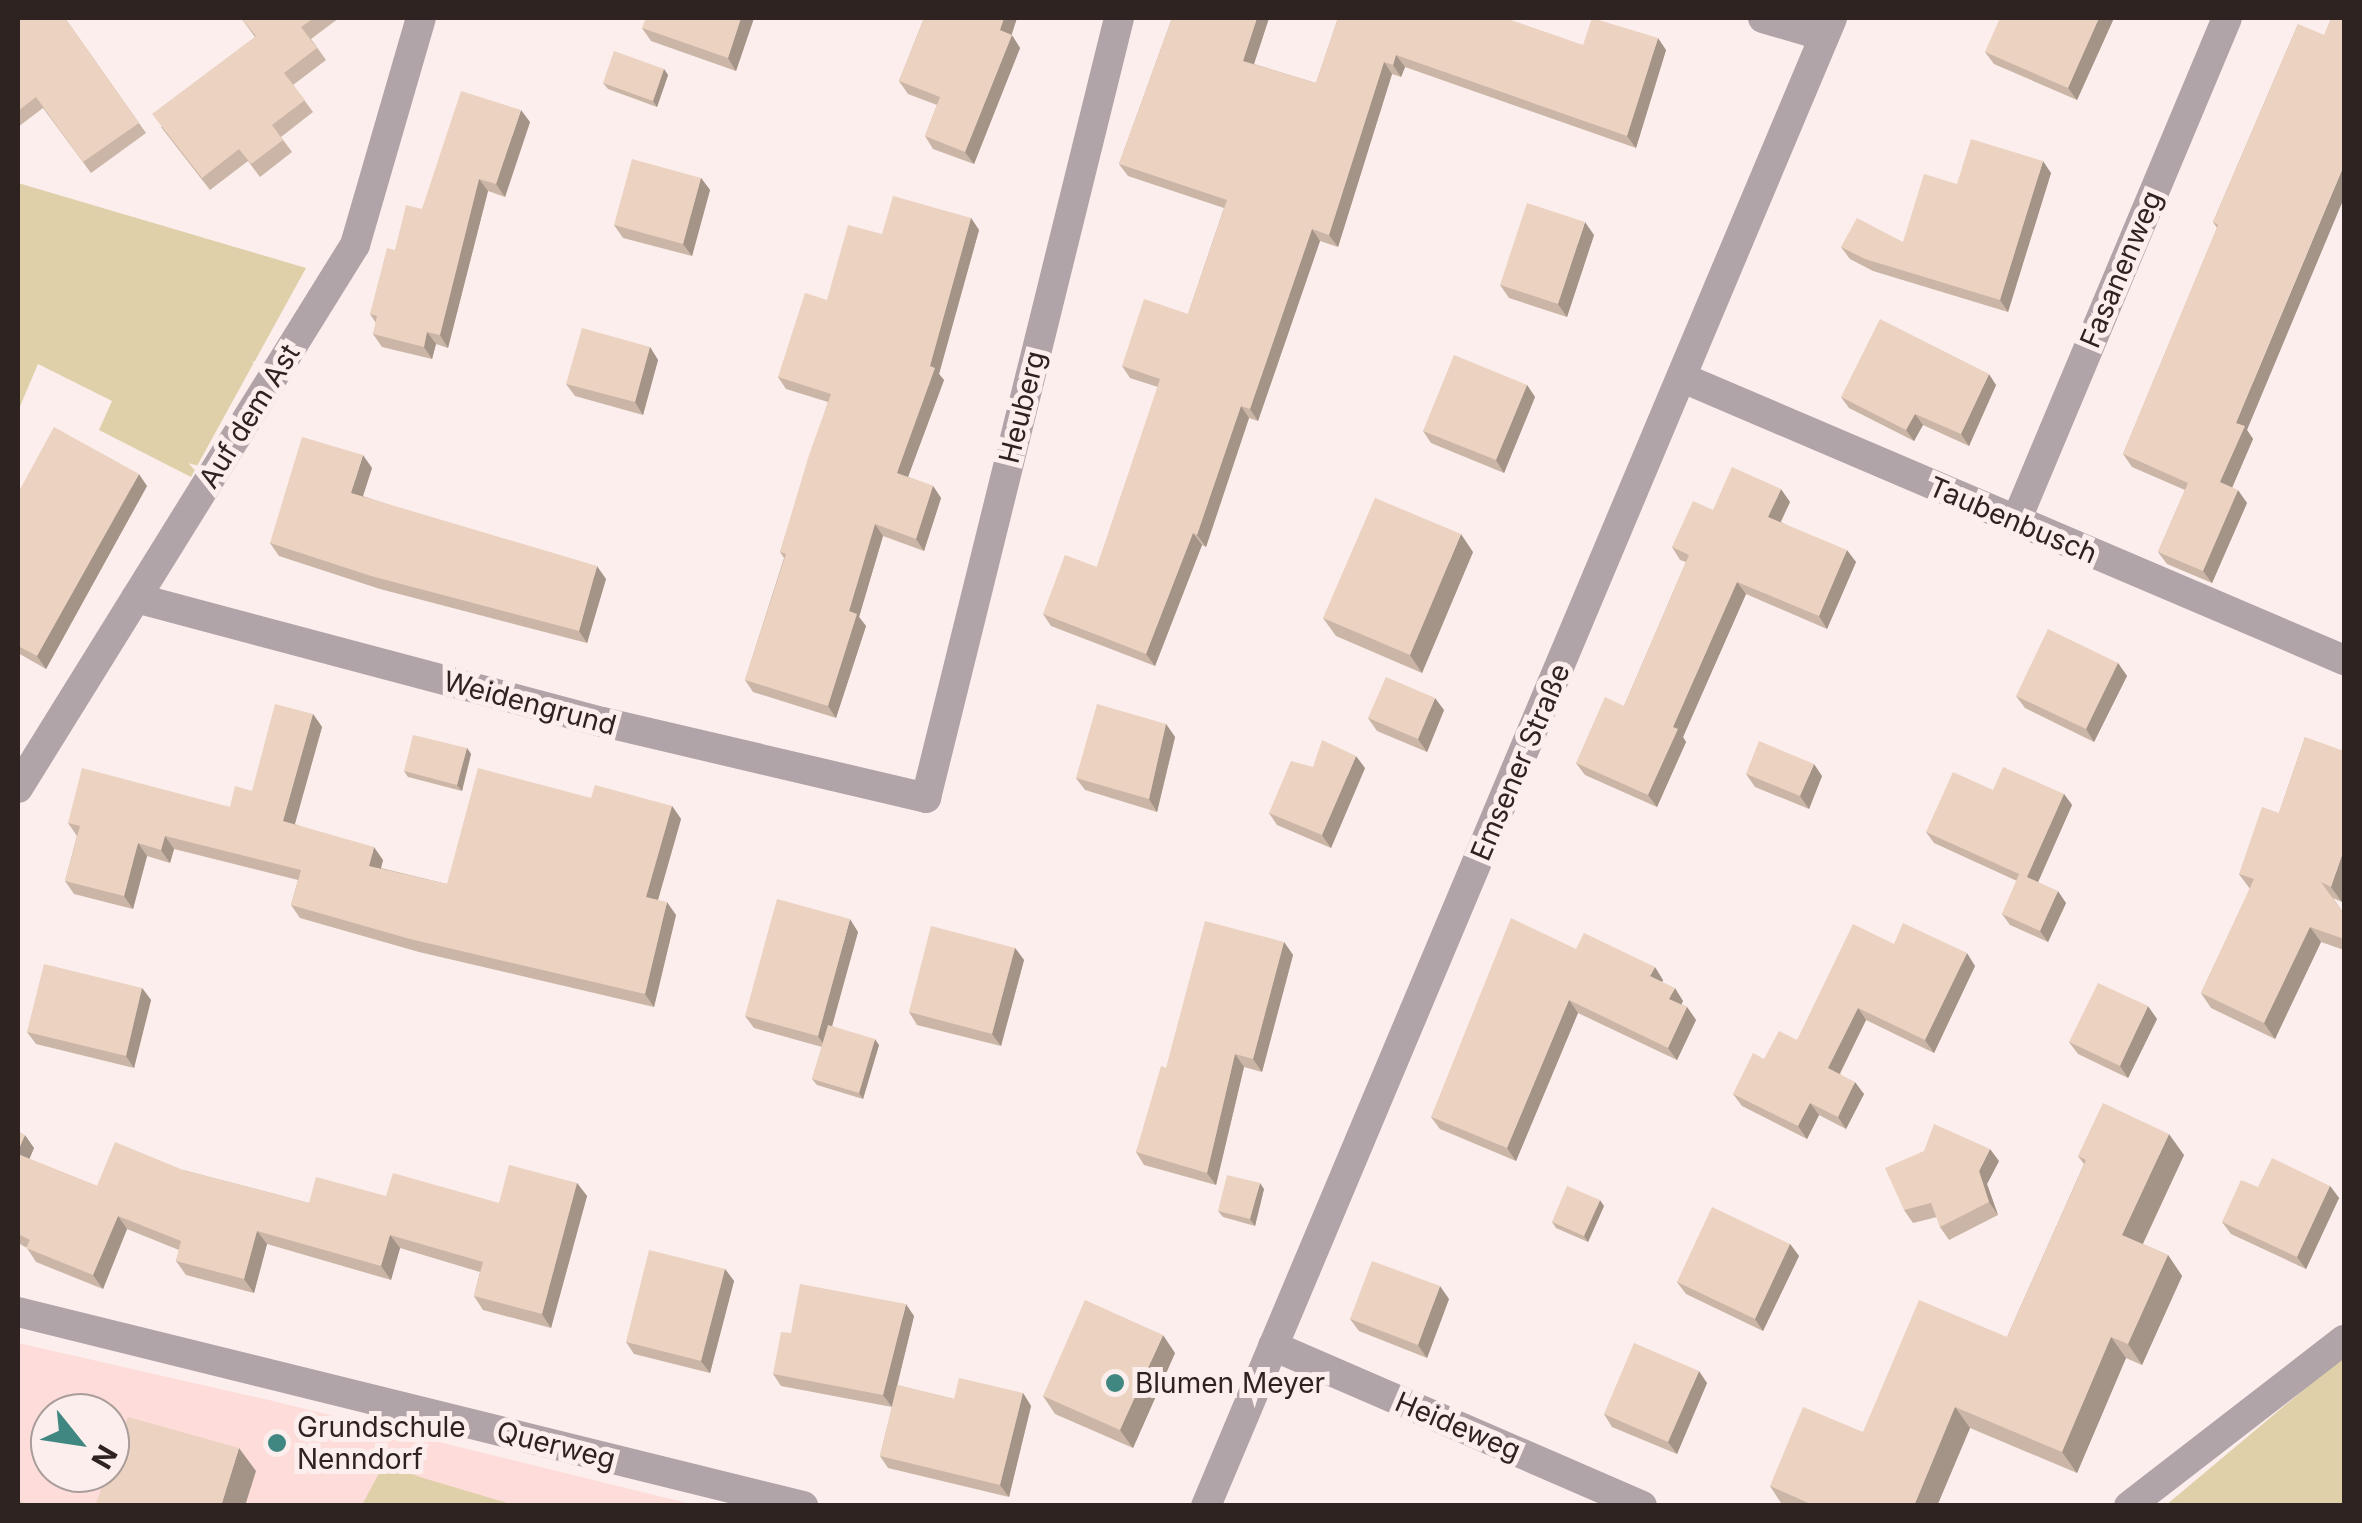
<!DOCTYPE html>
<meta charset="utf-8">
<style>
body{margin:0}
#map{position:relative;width:2362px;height:1523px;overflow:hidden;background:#fbeeec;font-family:Inter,sans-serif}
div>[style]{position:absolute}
.built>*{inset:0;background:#fddcd9}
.green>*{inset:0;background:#dfd0a9}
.minor>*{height:30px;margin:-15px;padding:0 15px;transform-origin:15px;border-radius:15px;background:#b0a4a9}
.wall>*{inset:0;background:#cab5a6}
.shaded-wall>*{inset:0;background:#a49387}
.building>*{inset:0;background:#ebd2c1}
.dots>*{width:28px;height:28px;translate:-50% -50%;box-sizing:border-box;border:5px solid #fbeeec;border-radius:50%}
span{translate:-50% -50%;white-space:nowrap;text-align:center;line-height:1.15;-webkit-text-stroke:10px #fbeeec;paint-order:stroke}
.street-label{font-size:28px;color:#2f2322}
.poi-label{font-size:28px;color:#2f2322}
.left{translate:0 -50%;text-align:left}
.frame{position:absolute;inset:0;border:20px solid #2f2322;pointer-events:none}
.north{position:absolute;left:30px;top:1393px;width:100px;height:100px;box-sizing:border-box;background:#fbeeec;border:2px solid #a99d9b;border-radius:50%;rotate:120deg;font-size:28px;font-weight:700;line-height:40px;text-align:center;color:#2f2322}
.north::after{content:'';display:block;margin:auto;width:35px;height:45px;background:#408781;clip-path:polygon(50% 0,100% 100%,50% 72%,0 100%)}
</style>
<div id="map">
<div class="built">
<div style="clip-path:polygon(evenodd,18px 1343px,273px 1401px,695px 1505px,18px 1506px,18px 1343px,50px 1413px,110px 1413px,110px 1473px,50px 1473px,50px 1413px)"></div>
</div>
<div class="green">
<div style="clip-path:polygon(18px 183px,306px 268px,191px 477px,99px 430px,112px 401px,38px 364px,18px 411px)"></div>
<div style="clip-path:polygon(2344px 1357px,2344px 1505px,2165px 1506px,2321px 1375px)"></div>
<div style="clip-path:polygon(384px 1464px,423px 1478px,514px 1505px,362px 1505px)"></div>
</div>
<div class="minor">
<div style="left:1763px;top:18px;width:64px;rotate:16.4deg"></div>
<div style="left:1683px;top:378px;width:719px;rotate:23.1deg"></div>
<div style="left:2016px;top:521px;width:545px;rotate:-67.24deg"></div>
<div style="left:136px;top:598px;width:483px;rotate:14.9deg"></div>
<div style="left:603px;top:722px;width:332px;rotate:13.2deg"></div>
<div style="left:926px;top:798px;width:804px;rotate:-76.1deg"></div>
<div style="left:18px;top:788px;width:639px;rotate:-58.18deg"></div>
<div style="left:355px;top:245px;width:236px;rotate:-73.8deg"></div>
<div style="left:18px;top:1312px;width:809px;rotate:13.88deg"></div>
<div style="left:1273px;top:1346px;width:402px;rotate:23.4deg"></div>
<div style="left:1206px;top:1506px;width:1614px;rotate:-67.18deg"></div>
<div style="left:2129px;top:1506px;width:272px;rotate:-37.7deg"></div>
</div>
<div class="wall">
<div style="clip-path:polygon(18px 18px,65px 18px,146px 133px,91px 173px,43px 108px,18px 127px)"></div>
<div style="clip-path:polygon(241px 18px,339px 18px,311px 39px,326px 60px,293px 85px,313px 112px,281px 137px,292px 152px,260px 177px,248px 161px,210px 190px,161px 127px,255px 37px)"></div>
<div style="clip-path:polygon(754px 18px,736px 71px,651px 41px,642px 28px)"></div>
<div style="clip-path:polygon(924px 18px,1017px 18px,1011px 35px,1020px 48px,974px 164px,933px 149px,925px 136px,937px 105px,908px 94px,899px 81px)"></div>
<div style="clip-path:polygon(1172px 18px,1269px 18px,1254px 64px,1316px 83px,1338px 18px,1583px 45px,1666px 50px,1636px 148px,1405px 67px,1401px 77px,1392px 74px,1338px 247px,1320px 241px,1258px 421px,1249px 418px,1206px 547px,1202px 545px,1155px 666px,1051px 626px,1043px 614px,1097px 567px,1158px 387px,1130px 378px,1122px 366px,1188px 314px,1224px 208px,1128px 176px,1119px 164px)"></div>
<div style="clip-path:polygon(2114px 18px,2077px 100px,1994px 64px,1985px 52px)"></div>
<div style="clip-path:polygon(2298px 24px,2247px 430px,2253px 439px,2232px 487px,2247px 503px,2212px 583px,2167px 564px,2158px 552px,2185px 490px,2132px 467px,2123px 454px,2217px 228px,2213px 222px)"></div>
<div style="clip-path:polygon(664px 69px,668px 75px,657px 107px,608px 89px,603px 83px)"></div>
<div style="clip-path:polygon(530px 122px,505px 197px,488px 191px,448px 348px,436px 344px,432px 359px,382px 347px,373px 334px,376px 323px,370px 314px,395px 250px,422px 209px)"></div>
<div style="clip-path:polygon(2051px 173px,2008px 312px,1873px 271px,1850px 259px,1841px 247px,1903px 242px,1957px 184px)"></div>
<div style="clip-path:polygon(701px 178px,710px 190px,692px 256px,623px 238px,614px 225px)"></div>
<div style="clip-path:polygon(971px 218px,979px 230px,939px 374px,944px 380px,908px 477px,933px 486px,941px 498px,924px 551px,883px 536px,859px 617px,866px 626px,836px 718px,753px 692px,745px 680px,784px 558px,780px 552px,828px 402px,786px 389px,778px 377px,882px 234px)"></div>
<div style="clip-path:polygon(1594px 235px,1567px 317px,1509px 298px,1500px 285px)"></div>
<div style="clip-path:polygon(650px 347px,658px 360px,643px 415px,575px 396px,566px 384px)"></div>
<div style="clip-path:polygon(1527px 385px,1535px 397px,1504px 473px,1431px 443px,1423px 431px)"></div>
<div style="clip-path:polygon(1996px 385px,1969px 446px,1923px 425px,1914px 441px,1849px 408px,1841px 397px)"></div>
<div style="clip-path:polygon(372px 468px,363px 496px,606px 579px,587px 643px,380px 589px,279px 556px,270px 543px)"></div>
<div style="clip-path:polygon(147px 486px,46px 669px,18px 653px,18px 493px)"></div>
<div style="clip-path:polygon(1790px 502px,1781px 522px,1856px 562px,1827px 629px,1746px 594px,1683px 737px,1686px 742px,1657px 807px,1585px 775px,1576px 763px,1624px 706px,1686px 562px,1680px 560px,1672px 547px,1713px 510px)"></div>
<div style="clip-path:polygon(1473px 552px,1422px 673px,1336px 636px,1323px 618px)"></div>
<div style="clip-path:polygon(2118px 663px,2127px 676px,2094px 742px,2025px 708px,2016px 696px)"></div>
<div style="clip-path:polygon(1444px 710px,1427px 752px,1377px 731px,1368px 718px)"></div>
<div style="clip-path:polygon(313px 714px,322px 727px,295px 824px,383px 860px,381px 868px,447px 884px,591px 798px,672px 806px,681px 819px,658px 900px,676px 915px,654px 1007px,419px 952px,300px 918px,291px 905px,298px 880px,174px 849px,170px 863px,147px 856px,133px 909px,74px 894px,65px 881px,77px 836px,68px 823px,230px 807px,252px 791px)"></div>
<div style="clip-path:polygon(1166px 724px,1175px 737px,1157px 812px,1085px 790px,1076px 778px)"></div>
<div style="clip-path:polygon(2305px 737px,2342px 902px,2333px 898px,2344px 914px,2344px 950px,2321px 942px,2275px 1039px,2211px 1008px,2201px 993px,2250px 889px,2239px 874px,2279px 813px)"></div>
<div style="clip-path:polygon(467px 748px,471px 754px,462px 791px,408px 777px,404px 771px)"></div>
<div style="clip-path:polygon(1365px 768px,1331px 848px,1277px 825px,1269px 813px)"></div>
<div style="clip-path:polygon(1746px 774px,1822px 776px,1809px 809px,1755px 787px)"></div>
<div style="clip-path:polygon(1993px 790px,2064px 794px,2072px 805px,2038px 882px,2066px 903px,2048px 942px,2010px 925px,2002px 914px,2017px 881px,1934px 843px,1926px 832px)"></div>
<div style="clip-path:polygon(858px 932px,832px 1026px,879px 1045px,863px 1099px,817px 1085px,812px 1079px,822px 1047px,754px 1028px,745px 1016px)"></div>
<div style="clip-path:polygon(1284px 942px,1293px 955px,1262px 1072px,1244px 1067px,1216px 1185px,1144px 1165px,1136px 1152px,1166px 1068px)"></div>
<div style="clip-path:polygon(1894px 944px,1975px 966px,1934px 1053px,1866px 1020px,1840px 1074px,1864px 1094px,1846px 1129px,1819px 1115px,1807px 1139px,1742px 1106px,1733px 1094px,1764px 1059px,1797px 1040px)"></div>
<div style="clip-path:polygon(1015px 948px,1024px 960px,1001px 1046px,917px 1025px,909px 1012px)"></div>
<div style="clip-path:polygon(1576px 949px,1663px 980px,1662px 982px,1683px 1001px,1681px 1004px,1687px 1007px,1696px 1020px,1677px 1060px,1578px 1013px,1516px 1161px,1440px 1129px,1431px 1117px)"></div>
<div style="clip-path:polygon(142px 988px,151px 1000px,134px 1068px,36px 1044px,27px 1032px)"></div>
<div style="clip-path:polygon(2157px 1019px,2128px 1078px,2078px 1054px,2069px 1042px)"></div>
<div style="clip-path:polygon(18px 1131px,34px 1148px,29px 1159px,97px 1186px,183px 1170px,309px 1203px,386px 1196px,499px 1203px,577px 1183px,587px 1196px,551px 1328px,483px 1310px,474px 1296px,480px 1272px,400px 1248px,391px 1280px,267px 1244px,254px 1293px,186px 1275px,176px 1261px,179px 1250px,127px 1229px,103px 1289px,36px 1262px,27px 1248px,18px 1243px)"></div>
<div style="clip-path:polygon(2184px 1155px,2143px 1244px,2168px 1255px,2182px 1276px,2142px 1365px,2126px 1358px,2077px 1473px,1970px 1428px,1937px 1506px,1783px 1506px,1770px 1486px,1863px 1432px,2007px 1337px,2084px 1164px,2078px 1156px)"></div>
<div style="clip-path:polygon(1999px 1161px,1987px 1184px,1998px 1215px,1949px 1240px,1940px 1227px,1937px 1217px,1913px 1223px,1904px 1210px)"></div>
<div style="clip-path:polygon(2330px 1186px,2339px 1198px,2306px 1269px,2231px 1234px,2222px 1222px,2258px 1187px)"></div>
<div style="clip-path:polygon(1264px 1189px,1255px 1226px,1223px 1217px,1218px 1211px)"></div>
<div style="clip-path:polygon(1604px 1206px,1588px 1242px,1556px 1228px,1552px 1222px)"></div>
<div style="clip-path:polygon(1790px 1244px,1799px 1256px,1763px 1331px,1686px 1294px,1677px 1282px)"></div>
<div style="clip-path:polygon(725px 1269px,734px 1281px,710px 1373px,634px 1354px,626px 1342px)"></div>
<div style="clip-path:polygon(1449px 1299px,1427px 1358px,1359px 1331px,1350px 1319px)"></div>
<div style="clip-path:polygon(914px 1316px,897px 1385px,954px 1399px,1023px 1393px,1031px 1406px,1009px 1497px,888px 1468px,880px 1456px,892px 1407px,781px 1386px,773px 1374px,791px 1333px)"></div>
<div style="clip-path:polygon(1175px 1353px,1133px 1448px,1055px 1414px,1043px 1396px)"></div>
<div style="clip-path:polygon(1707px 1383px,1677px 1454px,1612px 1427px,1604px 1414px)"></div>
</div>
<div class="shaded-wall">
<div style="clip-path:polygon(741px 18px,754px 18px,736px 71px,728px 58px)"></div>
<div style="clip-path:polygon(1004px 18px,1017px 18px,1009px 43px,1000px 30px)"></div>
<div style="clip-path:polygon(1257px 18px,1269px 18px,1251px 73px,1243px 61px)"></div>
<div style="clip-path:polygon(2099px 18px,2114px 18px,2077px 100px,2068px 88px)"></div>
<div style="clip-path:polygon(1012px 35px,1020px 48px,974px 164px,965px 152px)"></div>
<div style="clip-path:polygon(1658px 38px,1666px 50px,1636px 148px,1627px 136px)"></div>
<div style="clip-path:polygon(1396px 55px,1405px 67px,1401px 77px,1393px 65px)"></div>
<div style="clip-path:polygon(1384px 62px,1392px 74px,1338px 247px,1329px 235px)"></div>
<div style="clip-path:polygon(664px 69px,668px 75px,657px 107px,653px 101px)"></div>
<div style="clip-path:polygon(521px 110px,530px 122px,505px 197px,496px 184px)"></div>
<div style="clip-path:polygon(2043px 161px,2051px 173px,2008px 312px,2000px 300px)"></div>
<div style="clip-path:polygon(2344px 165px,2344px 198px,2247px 430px,2253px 439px,2229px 495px,2220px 482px,2236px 423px)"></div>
<div style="clip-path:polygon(701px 178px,710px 190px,692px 256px,683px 244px)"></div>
<div style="clip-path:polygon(479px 179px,488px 191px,448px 348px,440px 335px)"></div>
<div style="clip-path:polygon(971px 218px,979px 230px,939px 374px,944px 380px,905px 485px,897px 473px,930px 366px)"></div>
<div style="clip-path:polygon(1585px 222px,1594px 235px,1567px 317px,1558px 304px)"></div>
<div style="clip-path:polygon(1312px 229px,1320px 241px,1258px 421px,1250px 409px)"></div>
<div style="clip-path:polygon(427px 332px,436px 344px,432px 359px,424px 347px)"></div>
<div style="clip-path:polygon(650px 347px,658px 360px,643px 415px,635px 402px)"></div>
<div style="clip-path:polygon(1989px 374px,1996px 385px,1969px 446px,1961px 434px)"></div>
<div style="clip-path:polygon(1527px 385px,1535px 397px,1504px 473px,1496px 460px)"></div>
<div style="clip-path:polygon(1241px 406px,1249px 418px,1206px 547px,1197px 535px)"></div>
<div style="clip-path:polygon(1915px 414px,1923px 425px,1914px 441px,1906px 430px)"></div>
<div style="clip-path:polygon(363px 455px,372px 468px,360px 505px,351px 493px)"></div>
<div style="clip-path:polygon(139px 474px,147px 486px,46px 669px,37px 656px)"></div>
<div style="clip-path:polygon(933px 486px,941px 498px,924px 551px,916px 539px)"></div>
<div style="clip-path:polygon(1781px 489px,1790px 502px,1777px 529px,1768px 517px)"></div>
<div style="clip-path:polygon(2238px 490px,2247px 503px,2212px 583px,2203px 571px)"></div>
<div style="clip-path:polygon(875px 524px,883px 536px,859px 617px,866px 626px,836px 718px,828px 706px,849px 611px)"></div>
<div style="clip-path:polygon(1193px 533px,1202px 545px,1155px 666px,1146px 654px)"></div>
<div style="clip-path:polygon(1461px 534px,1473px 552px,1422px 673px,1410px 655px)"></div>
<div style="clip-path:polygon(1847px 550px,1856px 562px,1827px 629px,1819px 616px)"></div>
<div style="clip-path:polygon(597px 566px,606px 579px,587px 643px,579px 631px)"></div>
<div style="clip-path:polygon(1737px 582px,1746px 594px,1683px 737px,1686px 742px,1657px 807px,1648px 795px,1673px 727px)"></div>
<div style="clip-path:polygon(2118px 663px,2127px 676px,2094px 742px,2086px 729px)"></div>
<div style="clip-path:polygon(1435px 698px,1444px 710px,1427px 752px,1418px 739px)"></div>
<div style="clip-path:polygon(313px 714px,322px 727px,292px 834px,283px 821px)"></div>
<div style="clip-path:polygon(1166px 724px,1175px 737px,1157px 812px,1149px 799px)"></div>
<div style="clip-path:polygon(467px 748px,471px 754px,462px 791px,457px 785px)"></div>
<div style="clip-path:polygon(1356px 756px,1365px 768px,1331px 848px,1322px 835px)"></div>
<div style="clip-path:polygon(1814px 764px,1822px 776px,1809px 809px,1800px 796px)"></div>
<div style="clip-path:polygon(2064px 794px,2072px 805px,2035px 889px,2027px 877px)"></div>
<div style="clip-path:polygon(672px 806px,681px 819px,655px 910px,646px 897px)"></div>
<div style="clip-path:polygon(165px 836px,174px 849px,170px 863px,161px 850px)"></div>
<div style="clip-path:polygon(138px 843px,147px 856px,133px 909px,124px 896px)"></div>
<div style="clip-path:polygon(374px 847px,383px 860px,378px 879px,369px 866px)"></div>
<div style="clip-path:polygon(2344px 849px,2344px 895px,2342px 902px,2331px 887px)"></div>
<div style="clip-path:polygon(2058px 891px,2066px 903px,2048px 942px,2040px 931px)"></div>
<div style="clip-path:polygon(667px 902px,676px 915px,654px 1007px,645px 994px)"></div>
<div style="clip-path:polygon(850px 919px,858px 932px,826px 1048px,818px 1036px)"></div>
<div style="clip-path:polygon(2310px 927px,2321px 942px,2275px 1039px,2264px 1023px)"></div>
<div style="clip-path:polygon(1284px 942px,1293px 955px,1262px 1072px,1253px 1059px)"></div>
<div style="clip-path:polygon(1015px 948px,1024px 960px,1001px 1046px,992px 1034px)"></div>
<div style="clip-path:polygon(1967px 953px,1975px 966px,1934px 1053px,1925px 1040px)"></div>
<div style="clip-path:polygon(1655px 967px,1663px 980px,1659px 989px,1650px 976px)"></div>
<div style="clip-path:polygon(142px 988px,151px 1000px,134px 1068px,126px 1056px)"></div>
<div style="clip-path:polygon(1675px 988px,1683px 1001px,1678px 1011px,1669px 999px)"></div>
<div style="clip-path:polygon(1569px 1000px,1578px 1013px,1516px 1161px,1507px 1148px)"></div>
<div style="clip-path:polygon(2148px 1006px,2157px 1019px,2128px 1078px,2120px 1066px)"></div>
<div style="clip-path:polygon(1687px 1007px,1696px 1020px,1677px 1060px,1668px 1048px)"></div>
<div style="clip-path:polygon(1858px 1008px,1866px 1020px,1836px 1081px,1828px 1068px)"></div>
<div style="clip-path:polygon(875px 1039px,879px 1045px,863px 1099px,859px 1093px)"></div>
<div style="clip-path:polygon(1235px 1054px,1244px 1067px,1216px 1185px,1207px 1173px)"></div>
<div style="clip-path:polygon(1855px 1082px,1864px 1094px,1846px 1129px,1838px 1117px)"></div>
<div style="clip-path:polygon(1810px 1103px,1819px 1115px,1807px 1139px,1798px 1126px)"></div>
<div style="clip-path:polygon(2169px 1134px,2184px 1155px,2137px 1256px,2122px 1235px)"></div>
<div style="clip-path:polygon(25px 1135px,34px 1148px,26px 1167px,18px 1155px,18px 1151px)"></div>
<div style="clip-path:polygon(1990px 1149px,1999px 1161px,1987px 1184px,1998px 1215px,1989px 1202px,1979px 1171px)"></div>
<div style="clip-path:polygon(577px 1183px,587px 1196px,551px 1328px,542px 1314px)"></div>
<div style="clip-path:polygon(1260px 1183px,1264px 1189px,1255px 1226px,1250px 1219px)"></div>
<div style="clip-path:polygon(2330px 1186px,2339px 1198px,2306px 1269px,2297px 1257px)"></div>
<div style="clip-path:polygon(1600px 1200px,1604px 1206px,1588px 1242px,1584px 1236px)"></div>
<div style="clip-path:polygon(118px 1216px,127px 1229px,103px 1289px,93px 1275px)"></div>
<div style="clip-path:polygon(257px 1231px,267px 1244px,254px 1293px,244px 1279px)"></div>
<div style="clip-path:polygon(390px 1235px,400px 1248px,391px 1280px,381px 1266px)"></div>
<div style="clip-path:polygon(1790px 1244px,1799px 1256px,1763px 1331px,1755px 1319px)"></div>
<div style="clip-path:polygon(2168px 1255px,2182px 1276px,2142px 1365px,2128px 1344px)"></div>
<div style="clip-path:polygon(725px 1269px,734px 1281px,710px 1373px,701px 1361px)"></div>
<div style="clip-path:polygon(1440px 1286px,1449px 1299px,1427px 1358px,1418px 1345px)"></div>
<div style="clip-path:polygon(906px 1304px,914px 1316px,892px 1407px,883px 1395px)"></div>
<div style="clip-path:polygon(1163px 1335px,1175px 1353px,1133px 1448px,1120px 1430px)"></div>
<div style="clip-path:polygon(2111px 1337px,2126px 1358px,2077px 1473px,2062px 1452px)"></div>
<div style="clip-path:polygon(1699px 1371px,1707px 1383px,1677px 1454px,1668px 1442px)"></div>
<div style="clip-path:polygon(1023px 1393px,1031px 1406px,1009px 1497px,1000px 1485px)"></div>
<div style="clip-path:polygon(1955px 1407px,1970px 1428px,1937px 1506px,1914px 1506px)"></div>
<div style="clip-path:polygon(239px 1448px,256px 1471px,245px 1506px,221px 1506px)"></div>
</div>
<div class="building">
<div style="clip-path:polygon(18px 18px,65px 18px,139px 123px,83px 162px,36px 97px,18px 111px)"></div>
<div style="clip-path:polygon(241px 18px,314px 18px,301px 27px,317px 48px,284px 73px,305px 100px,272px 125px,283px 140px,251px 164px,239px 149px,202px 178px,152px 114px,256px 36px)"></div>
<div style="clip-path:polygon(646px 18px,741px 18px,728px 58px,642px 28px)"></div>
<div style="clip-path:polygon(924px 18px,1004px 18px,1000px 30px,1012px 35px,965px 152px,925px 136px,940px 97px,899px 81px)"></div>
<div style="clip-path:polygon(1172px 18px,1257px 18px,1243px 61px,1316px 83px,1338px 18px,1505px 18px,1583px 45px,1592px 18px,1658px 38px,1627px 136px,1396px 55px,1393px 65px,1384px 62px,1329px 235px,1312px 229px,1250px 409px,1241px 406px,1197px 535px,1193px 533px,1146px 654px,1043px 614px,1065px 555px,1097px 567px,1160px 379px,1122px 366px,1144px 299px,1188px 314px,1227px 200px,1119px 164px)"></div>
<div style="clip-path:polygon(2000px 18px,2099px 18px,2068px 88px,1985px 52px)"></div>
<div style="clip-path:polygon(2331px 18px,2344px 19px,2344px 165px,2236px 423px,2245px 426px,2220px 482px,2238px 490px,2203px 571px,2158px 552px,2188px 483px,2123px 454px,2218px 225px,2213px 222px,2298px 24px,2324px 35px)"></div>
<div style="clip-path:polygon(614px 51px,664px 69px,653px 101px,603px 83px)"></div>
<div style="clip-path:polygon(461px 91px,521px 110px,496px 184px,479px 179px,440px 335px,427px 332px,424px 347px,373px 334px,377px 316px,370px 314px,387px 248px,395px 250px,406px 205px,422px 209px)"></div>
<div style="clip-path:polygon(1971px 139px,2043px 161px,2000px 300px,1865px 259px,1841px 247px,1857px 218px,1903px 242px,1924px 174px,1957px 184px)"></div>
<div style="clip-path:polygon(632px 159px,701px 178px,683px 244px,614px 225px)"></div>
<div style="clip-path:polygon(893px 196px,971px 218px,930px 366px,935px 368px,897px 473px,933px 486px,916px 539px,875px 524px,849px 611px,857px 614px,828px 706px,745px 680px,786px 554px,780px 552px,809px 455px,831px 394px,778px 377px,805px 293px,827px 300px,848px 225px,882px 234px)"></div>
<div style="clip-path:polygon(1527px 203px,1585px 222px,1558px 304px,1500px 285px)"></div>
<div style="clip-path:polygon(1880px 319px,1989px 374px,1961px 434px,1915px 414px,1906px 430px,1841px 397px)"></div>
<div style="clip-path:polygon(582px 328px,650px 347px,635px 402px,566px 384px)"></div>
<div style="clip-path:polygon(1454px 355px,1527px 385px,1496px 460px,1423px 431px)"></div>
<div style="clip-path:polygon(54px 427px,139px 474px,37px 656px,18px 646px,18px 493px)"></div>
<div style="clip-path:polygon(302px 437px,363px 455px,351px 493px,597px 566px,579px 631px,371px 576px,270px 543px)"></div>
<div style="clip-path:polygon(1732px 467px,1781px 489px,1768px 517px,1847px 550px,1819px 616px,1737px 582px,1673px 727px,1678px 729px,1648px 795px,1576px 763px,1605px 697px,1624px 706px,1689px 555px,1672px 547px,1693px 501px,1713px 510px)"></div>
<div style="clip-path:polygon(1375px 498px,1461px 534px,1410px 655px,1323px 618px)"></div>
<div style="clip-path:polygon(2048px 629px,2118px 663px,2086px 729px,2016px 696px)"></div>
<div style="clip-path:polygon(1386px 677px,1435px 698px,1418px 739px,1368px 718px)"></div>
<div style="clip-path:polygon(275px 704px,313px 714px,283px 821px,374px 847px,369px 866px,447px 884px,478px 768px,591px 798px,595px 785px,672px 806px,646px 897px,667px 902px,645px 994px,410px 939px,291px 905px,301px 870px,165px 836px,161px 850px,138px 843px,124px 896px,65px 881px,80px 826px,68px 823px,82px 768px,230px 807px,235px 786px,252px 791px)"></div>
<div style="clip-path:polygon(1097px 704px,1166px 724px,1149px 799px,1076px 778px)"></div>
<div style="clip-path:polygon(413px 735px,467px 748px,457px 785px,404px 771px)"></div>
<div style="clip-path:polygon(2305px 737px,2344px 751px,2344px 849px,2331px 887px,2321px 882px,2344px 914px,2344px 939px,2310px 927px,2264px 1023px,2201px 993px,2254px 879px,2239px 874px,2262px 807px,2279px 813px)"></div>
<div style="clip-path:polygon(1322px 740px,1356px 756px,1322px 835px,1269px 813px,1291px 761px,1313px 767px)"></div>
<div style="clip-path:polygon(1759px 741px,1814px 764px,1800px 796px,1746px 774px)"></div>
<div style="clip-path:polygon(2003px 767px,2064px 794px,2027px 877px,2058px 891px,2040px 931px,2002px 914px,2019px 874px,1926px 832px,1953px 772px,1993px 790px)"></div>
<div style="clip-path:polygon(777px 899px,850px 919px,818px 1036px,745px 1016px)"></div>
<div style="clip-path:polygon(1511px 918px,1576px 949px,1584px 933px,1655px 967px,1650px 976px,1675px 988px,1669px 999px,1687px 1007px,1668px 1048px,1569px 1000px,1507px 1148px,1431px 1117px)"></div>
<div style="clip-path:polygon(1205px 921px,1284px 942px,1253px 1059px,1235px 1054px,1207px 1173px,1136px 1152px,1161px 1066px,1166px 1068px)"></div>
<div style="clip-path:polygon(1903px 923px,1967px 953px,1925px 1040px,1858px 1008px,1828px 1068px,1855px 1082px,1838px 1117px,1810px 1103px,1798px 1126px,1733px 1094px,1753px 1053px,1764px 1059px,1779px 1031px,1797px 1040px,1853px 924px,1894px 944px)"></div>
<div style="clip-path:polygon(931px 926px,1015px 948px,992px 1034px,909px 1012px)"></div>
<div style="clip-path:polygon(44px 964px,142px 988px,126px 1056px,27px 1032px)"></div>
<div style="clip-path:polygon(2098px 983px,2148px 1006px,2120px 1066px,2069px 1042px)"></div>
<div style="clip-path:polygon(828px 1025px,875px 1039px,859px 1093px,812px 1079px)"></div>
<div style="clip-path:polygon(2103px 1103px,2169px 1134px,2122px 1235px,2168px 1255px,2128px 1344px,2111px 1337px,2062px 1452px,1955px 1407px,1914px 1506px,1815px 1506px,1770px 1486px,1803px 1407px,1863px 1432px,1919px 1300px,2007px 1337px,2086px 1160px,2078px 1156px)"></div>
<div style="clip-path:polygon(1934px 1124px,1990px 1149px,1979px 1171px,1989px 1202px,1940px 1227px,1931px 1203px,1904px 1210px,1885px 1168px,1924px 1151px)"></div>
<div style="clip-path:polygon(18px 1131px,25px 1135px,18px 1151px)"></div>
<div style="clip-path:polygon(115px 1142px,183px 1170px,309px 1203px,316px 1177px,386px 1196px,393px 1173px,499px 1203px,509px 1165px,577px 1183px,542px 1314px,474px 1296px,483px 1262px,390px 1235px,381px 1266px,257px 1231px,244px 1279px,176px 1261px,181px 1241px,118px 1216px,93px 1275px,26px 1248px,30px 1240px,18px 1234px,18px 1154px,97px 1186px)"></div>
<div style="clip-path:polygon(2272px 1158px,2330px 1186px,2297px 1257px,2222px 1222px,2241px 1180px,2258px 1187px)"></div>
<div style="clip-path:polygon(1227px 1175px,1260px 1183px,1250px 1219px,1218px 1211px)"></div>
<div style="clip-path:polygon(1567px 1186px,1600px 1200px,1584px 1236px,1552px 1222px)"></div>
<div style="clip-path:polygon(1712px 1207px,1790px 1244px,1755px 1319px,1677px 1282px)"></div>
<div style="clip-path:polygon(649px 1250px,725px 1269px,701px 1361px,626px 1342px)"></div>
<div style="clip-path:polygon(1372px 1261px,1440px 1286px,1418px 1345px,1350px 1319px)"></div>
<div style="clip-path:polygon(800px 1284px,906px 1304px,883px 1395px,773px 1374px,781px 1332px,791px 1333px)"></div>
<div style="clip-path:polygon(1085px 1300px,1163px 1335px,1120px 1430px,1043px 1396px)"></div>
<div style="clip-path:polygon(1634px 1343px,1699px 1371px,1668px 1442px,1604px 1414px)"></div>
<div style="clip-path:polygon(959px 1378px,1023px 1393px,1000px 1485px,880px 1456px,897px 1385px,954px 1399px)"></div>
<div style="clip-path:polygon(128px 1417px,239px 1448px,221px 1506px,95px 1506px,107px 1473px,110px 1473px,110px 1465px)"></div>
<div style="clip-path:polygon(18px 1499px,29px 1506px,18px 1506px)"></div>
</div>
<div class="dots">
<div style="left:1115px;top:1383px;background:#408781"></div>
<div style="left:277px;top:1443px;background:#408781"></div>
</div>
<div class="street-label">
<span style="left:2121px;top:269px;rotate:-67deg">Fasanenweg</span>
<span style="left:1022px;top:407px;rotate:-76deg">Heuberg</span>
<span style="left:249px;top:416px;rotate:-58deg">Auf dem Ast</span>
<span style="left:2013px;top:520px;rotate:23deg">Taubenbusch</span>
<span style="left:530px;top:703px;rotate:15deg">Weidengrund</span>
<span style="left:1520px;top:762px;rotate:-67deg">Emsener Straße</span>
<span style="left:1458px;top:1426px;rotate:23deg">Heideweg</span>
<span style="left:556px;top:1445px;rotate:14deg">Querweg</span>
</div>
<div class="poi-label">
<span class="left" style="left:1135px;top:1383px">Blumen Meyer</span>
<span class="left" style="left:297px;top:1443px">Grundschule<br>Nenndorf</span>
</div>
<div class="frame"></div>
<div class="north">N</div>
</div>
